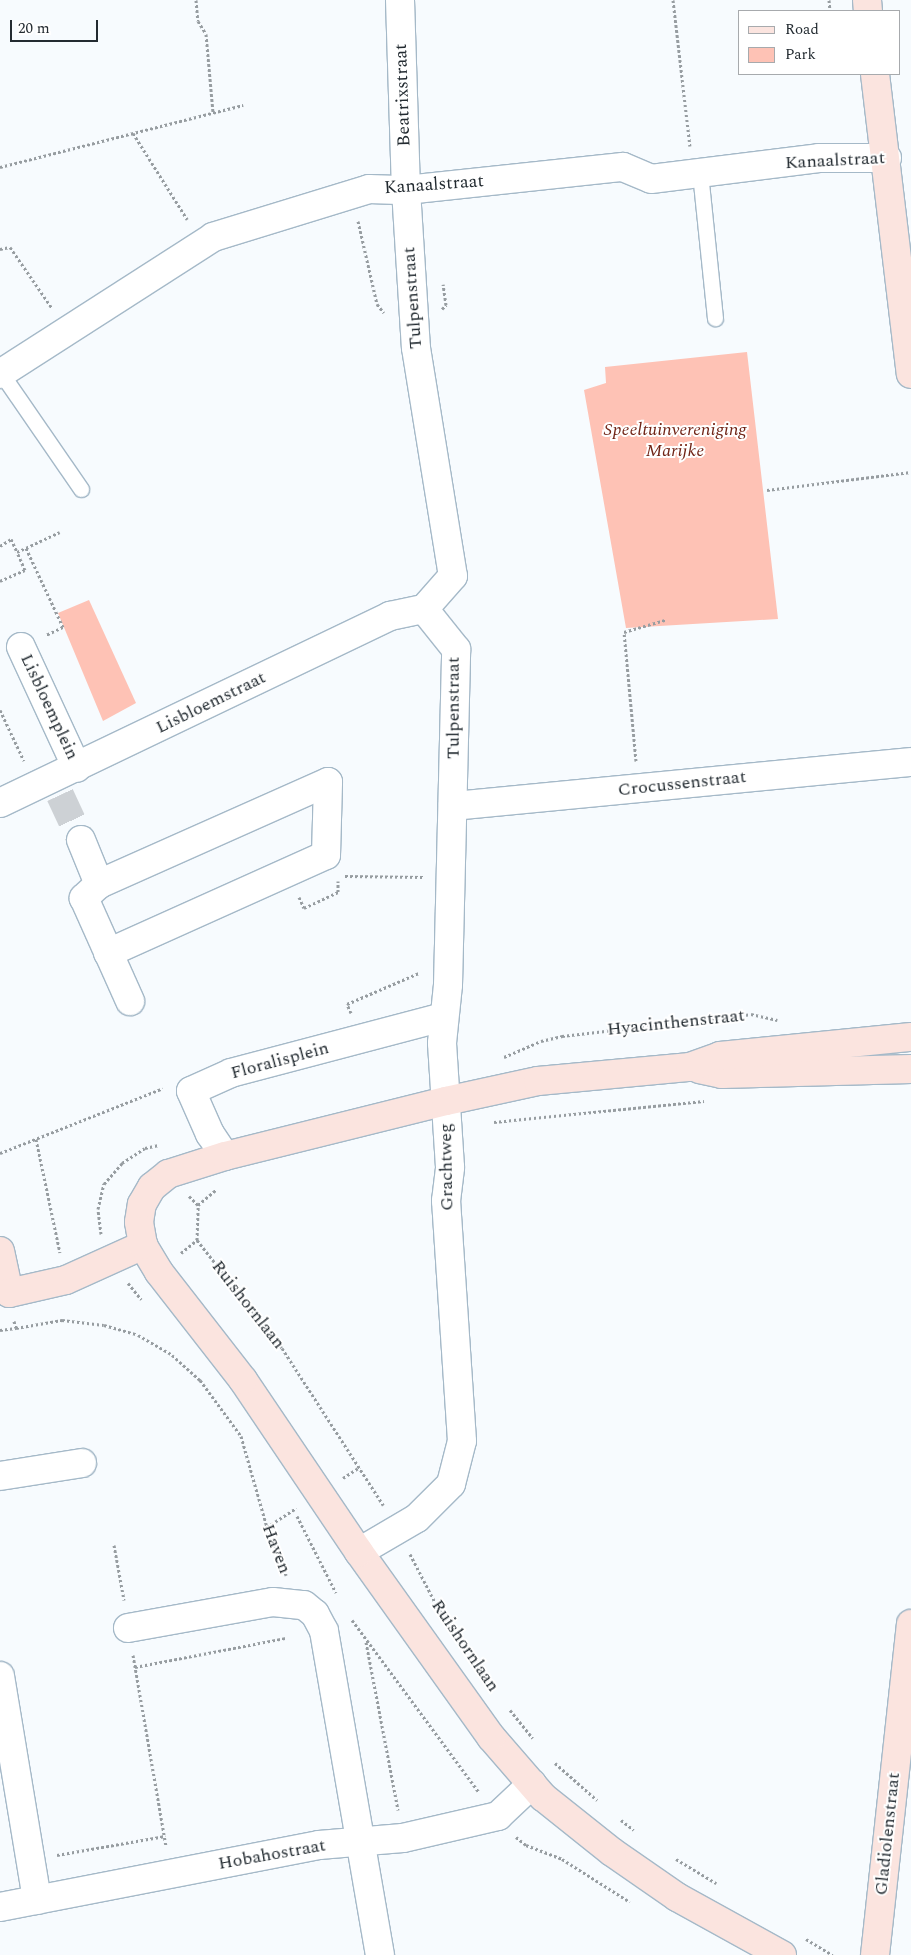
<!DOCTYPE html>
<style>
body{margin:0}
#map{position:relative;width:911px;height:1955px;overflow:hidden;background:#f7fbfe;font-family:Spectral,serif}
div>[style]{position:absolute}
.green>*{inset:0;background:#fec2b5}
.street-tunnel>*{height:28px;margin-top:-14px;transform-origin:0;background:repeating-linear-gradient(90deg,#cdd1d5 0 28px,transparent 0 42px)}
.path>*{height:3px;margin-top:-1.5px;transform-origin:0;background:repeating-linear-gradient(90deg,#979da1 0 2.5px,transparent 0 5px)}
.roads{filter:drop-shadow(1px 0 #a5b9c8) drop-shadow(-1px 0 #a5b9c8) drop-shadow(0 1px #a5b9c8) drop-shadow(0 -1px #a5b9c8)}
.lane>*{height:15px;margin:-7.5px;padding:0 7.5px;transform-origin:7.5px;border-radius:7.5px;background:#fff}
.street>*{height:28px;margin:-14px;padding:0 14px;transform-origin:14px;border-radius:14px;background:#fff}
.secondary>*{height:28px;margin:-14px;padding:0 14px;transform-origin:14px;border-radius:14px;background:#fbe4df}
span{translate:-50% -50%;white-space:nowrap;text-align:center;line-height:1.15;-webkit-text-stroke:4px #fff;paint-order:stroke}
.street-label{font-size:18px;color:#232b31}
.park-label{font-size:18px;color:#702416;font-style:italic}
.legend{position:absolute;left:738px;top:10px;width:162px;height:65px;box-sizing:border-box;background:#fff;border:1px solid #a7aaad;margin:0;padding:6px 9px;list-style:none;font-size:15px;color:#232b31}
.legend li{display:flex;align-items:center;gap:10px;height:25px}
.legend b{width:25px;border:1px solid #a7aaad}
.scale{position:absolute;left:10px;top:20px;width:88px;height:22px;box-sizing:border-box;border:2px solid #232b31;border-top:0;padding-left:6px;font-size:15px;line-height:18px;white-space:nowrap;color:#232b31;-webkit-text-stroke:4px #fff;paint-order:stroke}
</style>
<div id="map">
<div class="green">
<div style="clip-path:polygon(747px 352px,778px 619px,626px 628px,584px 390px,606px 383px,605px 367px)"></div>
<div style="clip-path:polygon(89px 600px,136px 703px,103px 721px,58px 613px)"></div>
</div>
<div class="street-tunnel">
<div style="left:60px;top:795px;width:50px;rotate:65deg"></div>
</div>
<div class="path">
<div style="left:196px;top:0;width:21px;rotate:85deg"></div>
<div style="left:198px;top:21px;width:15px;rotate:58deg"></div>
<div style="left:206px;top:34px;width:79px;rotate:84.9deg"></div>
<div style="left:673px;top:0;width:147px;rotate:83.4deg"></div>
<div style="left:829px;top:0;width:11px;rotate:85deg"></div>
<div style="left:133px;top:133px;width:102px;rotate:57.9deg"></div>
<div style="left:0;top:167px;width:251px;rotate:-14.3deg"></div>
<div style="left:358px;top:221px;width:85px;rotate:77.1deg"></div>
<div style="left:377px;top:304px;width:11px;rotate:52deg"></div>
<div style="left:0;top:249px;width:10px;rotate:-11deg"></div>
<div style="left:10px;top:247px;width:74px;rotate:55.5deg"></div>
<div style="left:442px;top:309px;width:6px;rotate:-45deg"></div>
<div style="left:446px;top:305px;width:21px;rotate:-98deg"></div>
<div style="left:767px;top:490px;width:145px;rotate:-7.1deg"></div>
<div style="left:0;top:546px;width:13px;rotate:-32deg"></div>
<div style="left:11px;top:539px;width:14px;rotate:65deg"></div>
<div style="left:17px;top:552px;width:47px;rotate:-24.9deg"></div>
<div style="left:26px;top:548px;width:87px;rotate:64.9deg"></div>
<div style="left:63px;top:627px;width:19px;rotate:155deg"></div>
<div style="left:0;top:581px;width:27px;rotate:-24deg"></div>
<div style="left:25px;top:570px;width:20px;rotate:-114deg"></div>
<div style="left:0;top:710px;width:56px;rotate:64.8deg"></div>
<div style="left:636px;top:761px;width:130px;rotate:-95.3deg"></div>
<div style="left:624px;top:632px;width:43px;rotate:-16.3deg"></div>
<div style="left:345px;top:876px;width:78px;rotate:0.7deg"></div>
<div style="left:299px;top:897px;width:12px;rotate:66deg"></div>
<div style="left:304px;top:908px;width:38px;rotate:-25deg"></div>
<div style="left:338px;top:892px;width:11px;rotate:-90deg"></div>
<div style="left:351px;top:1013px;width:10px;rotate:-114deg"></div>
<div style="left:347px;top:1004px;width:78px;rotate:-23.3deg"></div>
<div style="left:504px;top:1057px;width:40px;rotate:-23.4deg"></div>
<div style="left:541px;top:1041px;width:22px;rotate:-13deg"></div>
<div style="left:562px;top:1036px;width:190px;rotate:-6.6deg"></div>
<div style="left:751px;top:1014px;width:27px;rotate:13deg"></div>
<div style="left:494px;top:1122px;width:211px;rotate:-5.7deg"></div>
<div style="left:36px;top:1139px;width:116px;rotate:78.1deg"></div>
<div style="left:0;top:1153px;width:175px;rotate:-21.7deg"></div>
<div style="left:189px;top:1196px;width:13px;rotate:45deg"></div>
<div style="left:101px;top:1234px;width:25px;rotate:-97deg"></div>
<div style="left:98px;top:1209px;width:26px;rotate:-77deg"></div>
<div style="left:104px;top:1184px;width:28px;rotate:-49deg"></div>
<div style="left:122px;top:1163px;width:27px;rotate:-33deg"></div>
<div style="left:145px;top:1148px;width:14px;rotate:-12deg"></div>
<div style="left:197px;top:1240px;width:137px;rotate:51.8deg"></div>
<div style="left:282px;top:1348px;width:187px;rotate:57.2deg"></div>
<div style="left:197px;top:1240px;width:35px;rotate:-88deg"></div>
<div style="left:198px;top:1205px;width:23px;rotate:-40deg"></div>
<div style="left:181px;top:1253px;width:21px;rotate:-39deg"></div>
<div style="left:128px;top:1283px;width:21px;rotate:51deg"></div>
<div style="left:14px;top:1321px;width:7px;rotate:74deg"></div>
<div style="left:16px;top:1328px;width:47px;rotate:-9.9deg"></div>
<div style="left:62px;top:1320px;width:42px;rotate:6.8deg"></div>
<div style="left:104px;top:1325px;width:35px;rotate:16deg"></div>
<div style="left:138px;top:1335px;width:39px;rotate:30deg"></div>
<div style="left:172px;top:1355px;width:38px;rotate:42deg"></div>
<div style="left:200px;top:1380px;width:69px;rotate:53.8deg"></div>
<div style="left:241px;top:1436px;width:95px;rotate:74.1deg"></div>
<div style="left:267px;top:1527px;width:52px;rotate:68.4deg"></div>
<div style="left:0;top:1330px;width:16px;rotate:-7deg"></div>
<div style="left:343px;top:1478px;width:20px;rotate:-33deg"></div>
<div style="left:297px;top:1516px;width:86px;rotate:63.1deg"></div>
<div style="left:267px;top:1527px;width:35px;rotate:-33deg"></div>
<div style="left:114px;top:1545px;width:56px;rotate:79.7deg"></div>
<div style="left:410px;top:1554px;width:59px;rotate:62.6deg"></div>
<div style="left:437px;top:1606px;width:37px;rotate:56deg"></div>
<div style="left:352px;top:1620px;width:214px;rotate:53.6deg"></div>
<div style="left:366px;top:1642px;width:171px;rotate:79.2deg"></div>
<div style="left:133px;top:1655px;width:194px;rotate:80.2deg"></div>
<div style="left:135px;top:1667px;width:154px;rotate:-10.9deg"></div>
<div style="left:510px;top:1710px;width:36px;rotate:51deg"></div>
<div style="left:555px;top:1763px;width:56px;rotate:41.4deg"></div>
<div style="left:621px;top:1820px;width:16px;rotate:38deg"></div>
<div style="left:516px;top:1837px;width:13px;rotate:39deg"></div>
<div style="left:526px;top:1845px;width:39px;rotate:21deg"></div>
<div style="left:562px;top:1859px;width:80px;rotate:32.3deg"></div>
<div style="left:57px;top:1855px;width:110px;rotate:-10deg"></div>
<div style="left:676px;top:1859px;width:47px;rotate:31deg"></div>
<div style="left:806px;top:1939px;width:31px;rotate:31deg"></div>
</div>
<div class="roads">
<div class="lane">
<div style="left:700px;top:173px;width:146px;rotate:84.1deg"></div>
<div style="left:1px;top:373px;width:141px;rotate:55.4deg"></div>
</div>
<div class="street">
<div style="left:400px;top:0;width:190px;rotate:88.2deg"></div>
<div style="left:406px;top:190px;width:158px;rotate:86.4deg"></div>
<div style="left:416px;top:348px;width:231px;rotate:80.8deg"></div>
<div style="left:453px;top:576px;width:44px;rotate:131.3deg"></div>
<div style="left:0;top:374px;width:253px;rotate:-32.7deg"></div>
<div style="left:213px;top:237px;width:163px;rotate:-17.1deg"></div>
<div style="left:369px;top:189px;width:37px;rotate:2deg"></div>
<div style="left:406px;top:190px;width:218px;rotate:-6.1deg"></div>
<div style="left:623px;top:167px;width:30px;rotate:23deg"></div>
<div style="left:651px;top:179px;width:169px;rotate:-7.1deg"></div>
<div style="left:819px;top:158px;width:68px"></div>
<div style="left:21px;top:647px;width:133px;rotate:65.2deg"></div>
<div style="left:0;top:803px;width:433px;rotate:-25.6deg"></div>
<div style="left:390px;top:616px;width:35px;rotate:-12deg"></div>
<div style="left:453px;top:806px;width:460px;rotate:-5.5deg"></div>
<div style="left:81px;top:840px;width:48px;rotate:67.8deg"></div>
<div style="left:108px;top:953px;width:239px;rotate:-24.2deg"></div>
<div style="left:326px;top:855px;width:73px;rotate:-88.4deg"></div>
<div style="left:328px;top:782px;width:251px;rotate:156deg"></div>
<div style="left:99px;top:884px;width:21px;rotate:137deg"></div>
<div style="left:84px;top:898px;width:113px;rotate:65.9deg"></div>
<div style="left:225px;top:1156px;width:27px;rotate:-124deg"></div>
<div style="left:210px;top:1134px;width:47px;rotate:-113.8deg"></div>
<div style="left:191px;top:1091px;width:44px;rotate:-24.2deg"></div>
<div style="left:231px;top:1073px;width:219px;rotate:-14.8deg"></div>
<div style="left:0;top:1476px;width:83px;rotate:-9deg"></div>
<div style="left:359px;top:1552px;width:67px;rotate:-30.4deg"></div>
<div style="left:417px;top:1518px;width:48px;rotate:-45deg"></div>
<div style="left:451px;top:1484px;width:44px;rotate:-75.7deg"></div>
<div style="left:462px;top:1441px;width:241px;rotate:-93.8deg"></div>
<div style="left:446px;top:1201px;width:34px;rotate:-83deg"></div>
<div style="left:450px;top:1167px;width:124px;rotate:-93.7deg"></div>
<div style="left:442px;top:1043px;width:58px;rotate:-84.1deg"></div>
<div style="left:448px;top:985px;width:336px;rotate:-88.6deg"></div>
<div style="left:456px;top:649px;width:51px;rotate:-128.7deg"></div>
<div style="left:128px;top:1628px;width:147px;rotate:-10.2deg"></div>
<div style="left:273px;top:1602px;width:31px;rotate:6deg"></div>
<div style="left:304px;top:1605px;width:14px;rotate:39deg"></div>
<div style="left:315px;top:1614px;width:19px;rotate:62deg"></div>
<div style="left:324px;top:1631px;width:329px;rotate:80.2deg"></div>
<div style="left:0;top:1676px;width:227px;rotate:80.6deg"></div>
<div style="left:0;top:1907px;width:325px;rotate:-11deg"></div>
<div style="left:319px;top:1845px;width:84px;rotate:-4.8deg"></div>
<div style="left:403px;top:1838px;width:98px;rotate:-13deg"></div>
<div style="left:498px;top:1816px;width:47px;rotate:-43.3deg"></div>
</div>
<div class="secondary">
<div style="left:867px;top:0;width:11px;rotate:85deg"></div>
<div style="left:875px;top:74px;width:302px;rotate:83.2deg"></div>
<div style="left:699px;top:1069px;width:24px;rotate:12deg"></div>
<div style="left:722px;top:1074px;width:189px;rotate:-1.5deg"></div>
<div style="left:0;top:1251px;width:43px;rotate:77.9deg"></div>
<div style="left:9px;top:1293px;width:58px;rotate:-12.8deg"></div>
<div style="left:66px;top:1280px;width:85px;rotate:-24.4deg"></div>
<div style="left:782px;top:1955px;width:120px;rotate:-151.1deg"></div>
<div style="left:677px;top:1897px;width:79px;rotate:-145.3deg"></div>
<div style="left:612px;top:1852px;width:88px;rotate:-141.4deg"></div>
<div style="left:543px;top:1797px;width:79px;rotate:-130.9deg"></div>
<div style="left:491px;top:1737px;width:227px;rotate:-125.5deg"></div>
<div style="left:359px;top:1552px;width:207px;rotate:-124deg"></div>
<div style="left:243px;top:1380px;width:137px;rotate:-127.9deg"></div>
<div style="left:159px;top:1272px;width:31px;rotate:-121deg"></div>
<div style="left:143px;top:1245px;width:23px;rotate:-100deg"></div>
<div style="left:139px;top:1222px;width:18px;rotate:-81deg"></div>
<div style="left:142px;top:1204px;width:20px;rotate:-60deg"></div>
<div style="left:152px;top:1187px;width:21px;rotate:-39deg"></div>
<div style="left:168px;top:1174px;width:60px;rotate:-17.5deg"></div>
<div style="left:225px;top:1156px;width:228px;rotate:-14deg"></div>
<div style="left:446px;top:1101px;width:94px;rotate:-12.3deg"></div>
<div style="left:538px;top:1081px;width:153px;rotate:-5.3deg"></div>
<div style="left:690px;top:1067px;width:32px;rotate:-20deg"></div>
<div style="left:720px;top:1056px;width:192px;rotate:-5.7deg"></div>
<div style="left:875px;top:1955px;width:333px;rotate:-83.8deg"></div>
</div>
</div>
<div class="street-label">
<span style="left:403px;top:95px;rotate:-92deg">Beatrixstraat</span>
<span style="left:835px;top:161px;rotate:-3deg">Kanaalstraat</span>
<span style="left:434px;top:185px;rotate:-4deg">Kanaalstraat</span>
<span style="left:413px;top:298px;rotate:-94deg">Tulpenstraat</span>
<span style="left:211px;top:703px;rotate:-26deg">Lisbloemstraat</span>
<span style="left:49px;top:707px;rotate:65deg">Lisbloemplein</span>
<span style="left:454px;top:708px;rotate:-90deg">Tulpenstraat</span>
<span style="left:682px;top:784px;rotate:-6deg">Crocussenstraat</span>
<span style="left:676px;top:1023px;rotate:-6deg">Hyacinthenstraat</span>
<span style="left:280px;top:1061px;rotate:-15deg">Floralisplein</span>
<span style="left:447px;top:1167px;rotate:-91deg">Grachtweg</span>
<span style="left:248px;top:1305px;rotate:52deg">Ruishornlaan</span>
<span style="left:276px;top:1549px;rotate:69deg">Haven</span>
<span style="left:465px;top:1646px;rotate:56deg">Ruishornlaan</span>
<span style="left:888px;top:1834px;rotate:-84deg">Gladiolenstraat</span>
<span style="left:272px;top:1855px;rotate:-10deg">Hobahostraat</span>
</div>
<div class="park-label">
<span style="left:675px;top:441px">Speeltuinvereniging<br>Marijke</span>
</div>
<ul class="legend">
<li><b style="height:6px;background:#fbe4df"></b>Road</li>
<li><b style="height:14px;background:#fec2b5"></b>Park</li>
</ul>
<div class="scale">20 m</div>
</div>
